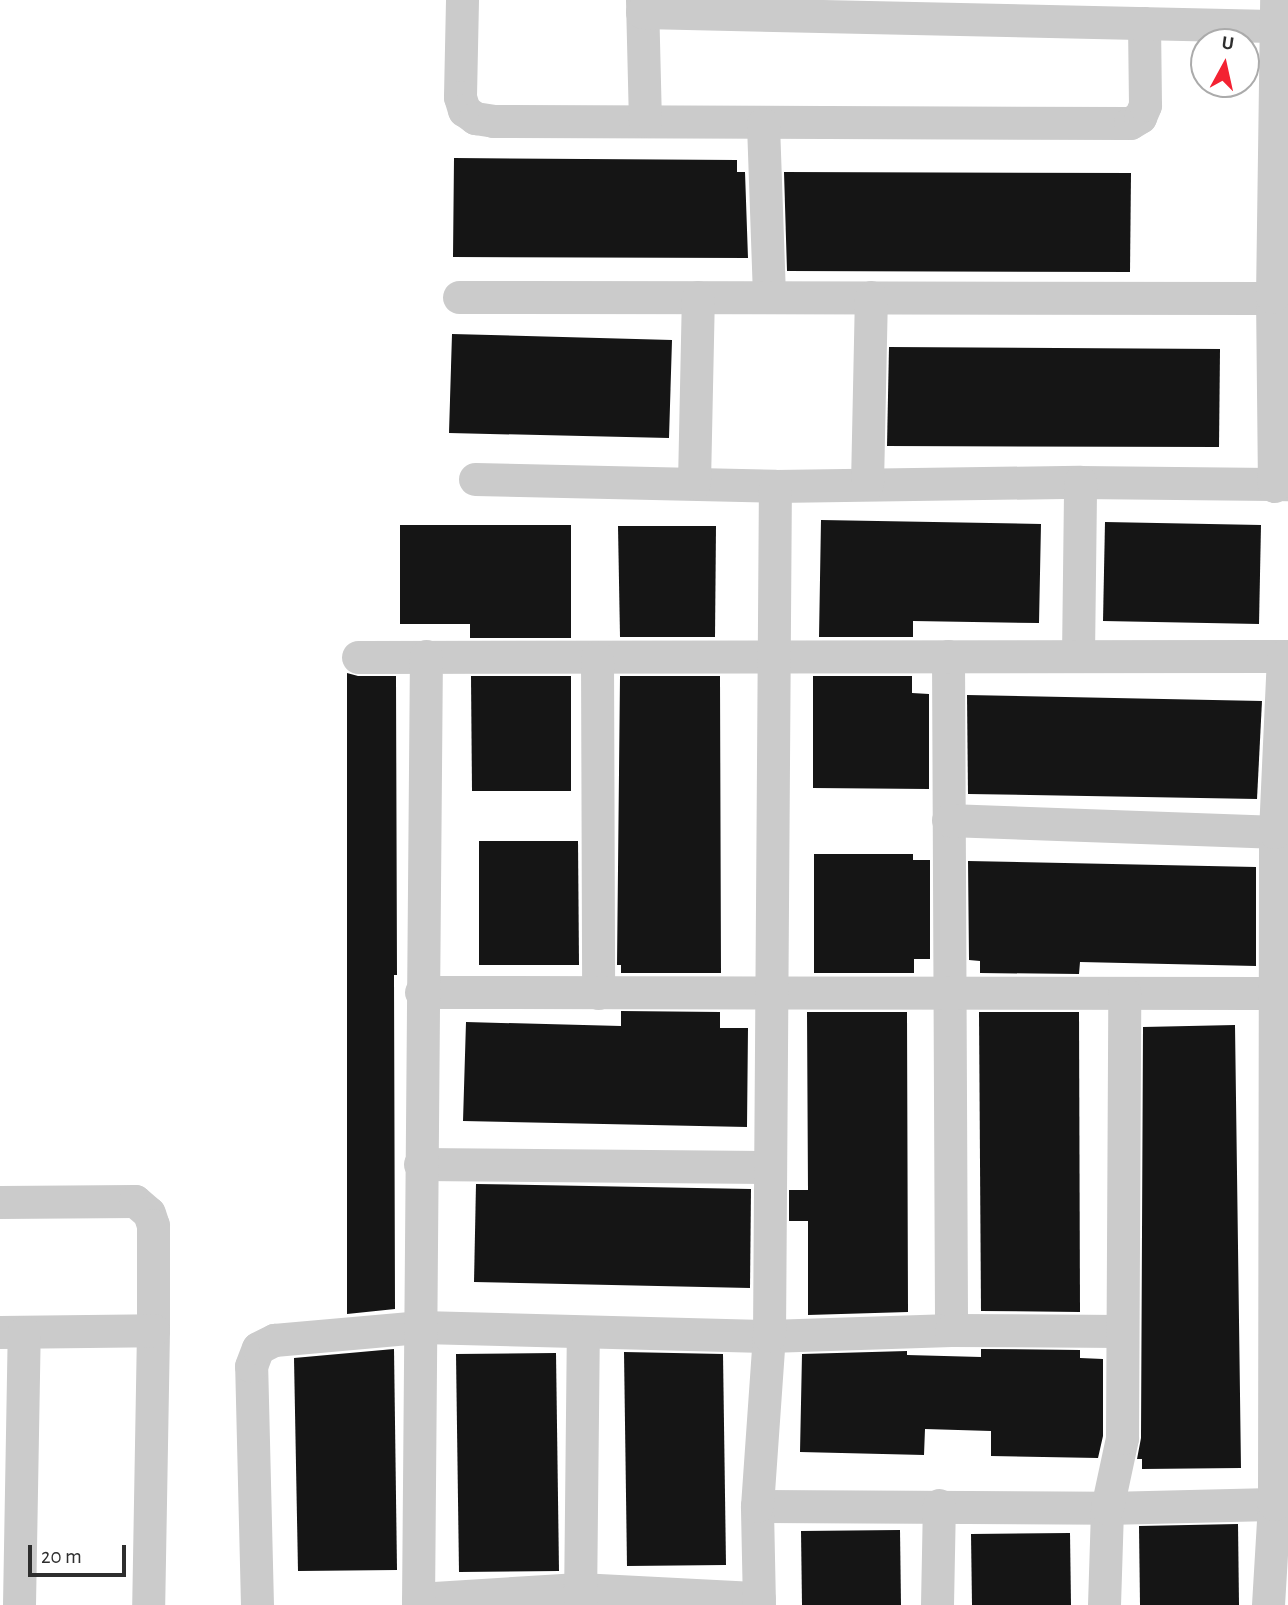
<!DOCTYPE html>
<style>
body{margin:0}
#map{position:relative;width:1288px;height:1605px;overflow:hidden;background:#fff;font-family:"Alegreya Sans",sans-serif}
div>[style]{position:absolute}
.building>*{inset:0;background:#151515}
.minor>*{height:33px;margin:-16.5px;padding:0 16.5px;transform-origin:16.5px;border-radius:16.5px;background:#cbcbcb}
span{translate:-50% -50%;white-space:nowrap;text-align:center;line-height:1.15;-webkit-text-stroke:7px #fff;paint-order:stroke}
.north{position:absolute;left:1190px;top:28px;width:70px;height:70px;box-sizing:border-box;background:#fff;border:2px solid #ababab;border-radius:50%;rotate:8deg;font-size:19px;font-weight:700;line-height:28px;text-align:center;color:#2e2e2e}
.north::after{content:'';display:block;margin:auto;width:24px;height:32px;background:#f32232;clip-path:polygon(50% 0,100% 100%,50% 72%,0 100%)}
.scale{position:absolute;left:28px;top:1545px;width:98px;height:32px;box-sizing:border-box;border:4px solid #2e2e2e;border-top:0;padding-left:9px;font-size:21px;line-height:24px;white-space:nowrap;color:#2e2e2e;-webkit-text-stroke:5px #fff;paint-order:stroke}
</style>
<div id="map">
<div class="building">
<div style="clip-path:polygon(454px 158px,737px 160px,737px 172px,745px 172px,748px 258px,453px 257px)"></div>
<div style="clip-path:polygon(784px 172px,1131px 173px,1130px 272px,787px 271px)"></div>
<div style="clip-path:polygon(452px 334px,672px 340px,669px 438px,449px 433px)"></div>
<div style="clip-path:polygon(889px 347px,1220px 349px,1219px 447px,887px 446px)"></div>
<div style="clip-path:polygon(821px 520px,1041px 524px,1039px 623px,913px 621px,913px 637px,819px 637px)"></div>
<div style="clip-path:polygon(1105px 522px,1261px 525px,1259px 624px,1103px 621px)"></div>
<div style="clip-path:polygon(400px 525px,571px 525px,571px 638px,470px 638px,470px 624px,400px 624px)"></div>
<div style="clip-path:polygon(618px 526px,716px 526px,715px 637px,620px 637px)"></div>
<div style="clip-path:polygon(347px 673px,358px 676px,396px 676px,397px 975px,394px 975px,395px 1309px,347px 1314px)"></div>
<div style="clip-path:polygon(471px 676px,571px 676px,571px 791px,472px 791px)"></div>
<div style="clip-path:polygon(620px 676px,720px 676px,721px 973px,621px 973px,621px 965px,617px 965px)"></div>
<div style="clip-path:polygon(813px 676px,912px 676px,912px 693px,929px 694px,929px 789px,813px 788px)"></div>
<div style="clip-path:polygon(967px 695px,1262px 701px,1257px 799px,968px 794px)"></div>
<div style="clip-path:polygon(479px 841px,578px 841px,579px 965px,479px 965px)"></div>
<div style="clip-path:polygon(814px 854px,913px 854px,913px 860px,930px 860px,930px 959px,914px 959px,914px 973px,814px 973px)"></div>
<div style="clip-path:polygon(968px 861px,1256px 867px,1256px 966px,1080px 962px,1079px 974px,980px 973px,980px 961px,969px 960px)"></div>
<div style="clip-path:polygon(621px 1011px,720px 1012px,720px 1028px,748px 1028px,747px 1127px,463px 1121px,466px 1022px,621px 1026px)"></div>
<div style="clip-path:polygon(807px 1012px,907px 1012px,908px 1312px,808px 1315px,808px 1221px,789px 1221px,789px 1190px,808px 1190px)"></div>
<div style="clip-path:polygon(979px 1012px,1079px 1012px,1080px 1312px,981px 1311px)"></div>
<div style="clip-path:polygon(1235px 1025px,1241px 1468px,1142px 1469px,1142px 1459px,1137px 1459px,1141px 1438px,1143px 1027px)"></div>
<div style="clip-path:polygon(476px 1184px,751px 1189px,750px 1288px,474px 1282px)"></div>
<div style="clip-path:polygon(394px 1349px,397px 1570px,298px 1571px,294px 1358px)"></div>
<div style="clip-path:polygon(981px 1349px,1080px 1350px,1080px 1358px,1103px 1359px,1103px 1436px,1098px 1458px,991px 1456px,991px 1431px,925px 1429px,924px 1455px,800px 1452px,802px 1354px,907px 1351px,907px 1355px,981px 1357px)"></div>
<div style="clip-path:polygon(624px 1352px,723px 1354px,726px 1565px,627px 1566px)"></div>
<div style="clip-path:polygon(556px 1353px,559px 1571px,459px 1572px,456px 1354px)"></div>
<div style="clip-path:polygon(1238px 1524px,1239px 1605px,1140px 1605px,1139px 1526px)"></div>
<div style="clip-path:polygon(900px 1530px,901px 1605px,802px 1605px,801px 1531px)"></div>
<div style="clip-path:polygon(1070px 1533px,1071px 1605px,972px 1605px,971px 1534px)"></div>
</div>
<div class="minor">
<div style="left:462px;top:0;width:97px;rotate:91.2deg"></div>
<div style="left:460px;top:97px;width:14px;rotate:73deg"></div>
<div style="left:464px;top:110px;width:14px;rotate:36deg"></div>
<div style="left:475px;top:118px;width:18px;rotate:9deg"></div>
<div style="left:493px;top:121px;width:637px;rotate:0.18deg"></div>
<div style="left:1130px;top:123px;width:12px;rotate:-31deg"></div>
<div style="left:1140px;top:117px;width:13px;rotate:-67deg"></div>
<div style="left:1145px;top:105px;width:82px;rotate:-90.7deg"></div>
<div style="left:642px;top:0;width:121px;rotate:88.6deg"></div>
<div style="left:642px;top:12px;width:634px;rotate:1.27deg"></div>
<div style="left:763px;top:124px;width:173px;rotate:88deg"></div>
<div style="left:459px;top:297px;width:829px;rotate:0.07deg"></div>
<div style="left:475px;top:479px;width:300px;rotate:1.3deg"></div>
<div style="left:775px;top:486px;width:305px;rotate:-0.8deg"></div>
<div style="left:1080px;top:482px;width:208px;rotate:0.6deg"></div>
<div style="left:694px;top:483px;width:186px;rotate:-88.8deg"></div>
<div style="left:867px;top:484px;width:187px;rotate:-88.8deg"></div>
<div style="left:1274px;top:486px;width:189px;rotate:-90.6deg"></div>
<div style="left:1272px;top:297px;width:297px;rotate:-89.2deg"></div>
<div style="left:948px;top:656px;width:674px;rotate:89.74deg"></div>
<div style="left:1078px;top:656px;width:174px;rotate:-89.3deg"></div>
<div style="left:358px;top:657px;width:930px;rotate:-0.06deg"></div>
<div style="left:597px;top:657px;width:336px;rotate:89.8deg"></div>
<div style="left:948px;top:820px;width:327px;rotate:2.1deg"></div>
<div style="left:421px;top:992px;width:855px;rotate:0.07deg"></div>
<div style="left:420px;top:1164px;width:349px;rotate:0.5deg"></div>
<div style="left:0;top:1202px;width:135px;rotate:-0.4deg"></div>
<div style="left:135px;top:1201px;width:18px;rotate:41deg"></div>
<div style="left:149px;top:1213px;width:13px;rotate:72deg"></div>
<div style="left:153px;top:1225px;width:105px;rotate:90deg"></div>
<div style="left:153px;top:1330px;width:275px;rotate:91deg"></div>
<div style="left:0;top:1332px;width:153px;rotate:-0.7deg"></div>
<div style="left:757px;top:1506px;width:350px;rotate:0.3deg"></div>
<div style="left:1107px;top:1508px;width:167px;rotate:-1.4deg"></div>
<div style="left:418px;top:1599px;width:161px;rotate:-3.6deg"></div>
<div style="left:579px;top:1589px;width:180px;rotate:2.9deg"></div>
<div style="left:19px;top:1605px;width:273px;rotate:-89deg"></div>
<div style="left:257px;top:1605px;width:239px;rotate:-91.4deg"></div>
<div style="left:251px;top:1366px;width:19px;rotate:-69deg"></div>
<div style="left:258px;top:1348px;width:18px;rotate:-27deg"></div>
<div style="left:274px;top:1340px;width:148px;rotate:-5.1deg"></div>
<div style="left:421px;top:1327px;width:348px;rotate:1.5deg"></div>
<div style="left:769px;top:1336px;width:182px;rotate:-1.9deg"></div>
<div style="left:951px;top:1330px;width:170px;rotate:0.3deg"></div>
<div style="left:418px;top:1605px;width:949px;rotate:-89.52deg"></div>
<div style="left:580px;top:1605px;width:273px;rotate:-89.4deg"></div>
<div style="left:759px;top:1605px;width:99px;rotate:-91.2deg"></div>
<div style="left:757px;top:1506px;width:170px;rotate:-86deg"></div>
<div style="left:769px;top:1336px;width:850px;rotate:-89.6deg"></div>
<div style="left:937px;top:1605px;width:100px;rotate:-88.9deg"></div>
<div style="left:1104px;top:1605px;width:97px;rotate:-88.2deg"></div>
<div style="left:1107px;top:1508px;width:72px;rotate:-77.9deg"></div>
<div style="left:1122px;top:1438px;width:445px;rotate:-89.7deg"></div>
<div style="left:1268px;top:1605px;width:101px;rotate:-86.6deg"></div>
<div style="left:1274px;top:1504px;width:672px;rotate:-89.91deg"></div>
<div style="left:1275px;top:832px;width:176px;rotate:-87.4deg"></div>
</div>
<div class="north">U</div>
<div class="scale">20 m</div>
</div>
